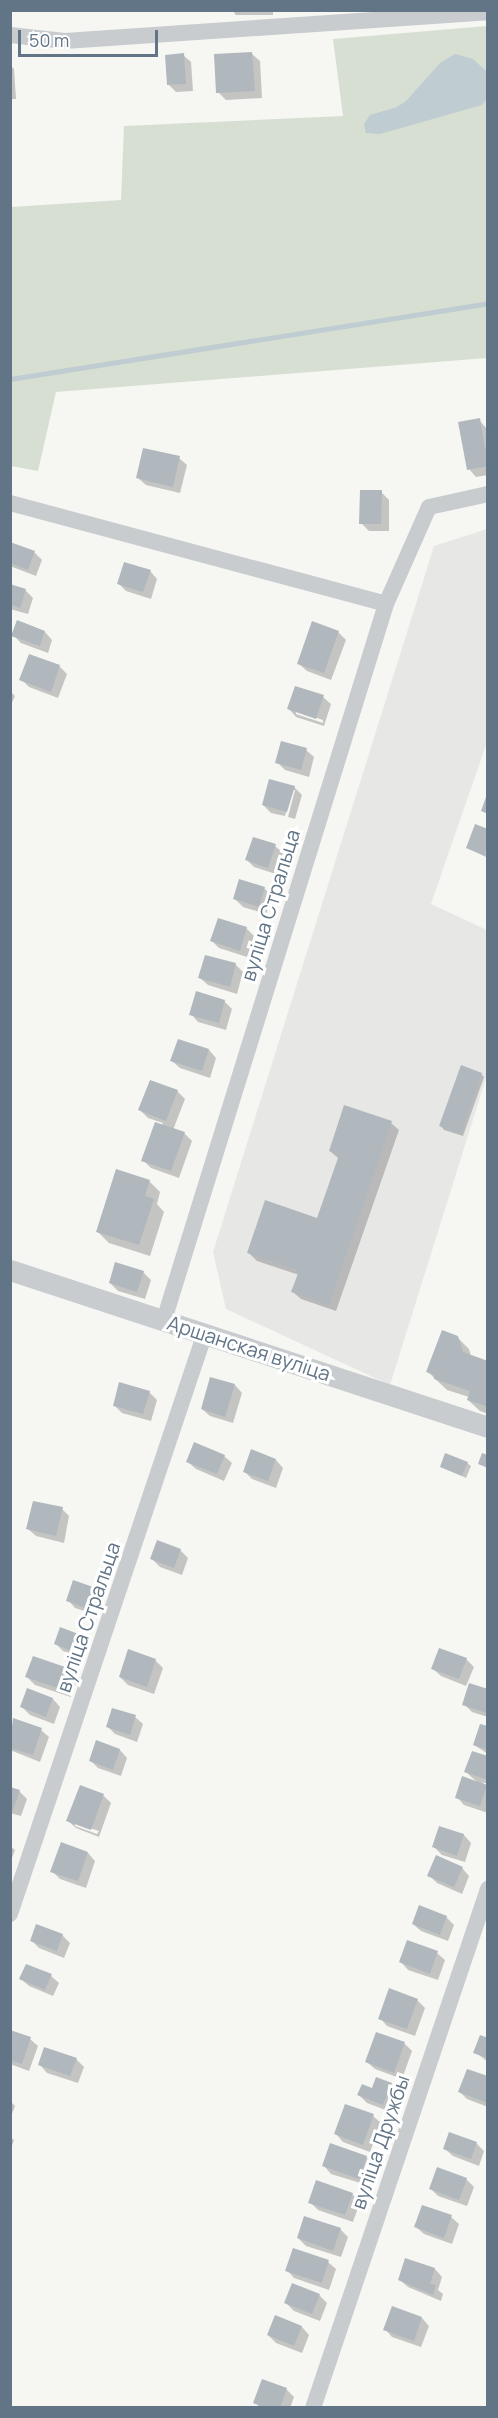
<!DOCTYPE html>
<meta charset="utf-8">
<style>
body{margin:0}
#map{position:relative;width:498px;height:2418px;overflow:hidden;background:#f6f7f3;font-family:Manrope,sans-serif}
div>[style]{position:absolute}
.built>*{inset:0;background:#e7e8e6}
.green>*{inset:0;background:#d7dfd3}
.water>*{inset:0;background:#bfccd1}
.shadow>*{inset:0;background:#0003}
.stream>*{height:5px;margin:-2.5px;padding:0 2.5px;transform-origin:2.5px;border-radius:2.5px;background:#bfccd1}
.building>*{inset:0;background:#b0b8bd}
.minor>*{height:16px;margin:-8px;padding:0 8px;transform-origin:8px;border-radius:8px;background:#c8cccf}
.tertiary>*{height:21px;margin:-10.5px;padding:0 10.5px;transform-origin:10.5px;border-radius:10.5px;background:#c8cccf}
span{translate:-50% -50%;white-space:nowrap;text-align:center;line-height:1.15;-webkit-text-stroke:6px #fff;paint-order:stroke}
.street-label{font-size:20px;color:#627587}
.frame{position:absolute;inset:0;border:12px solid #627587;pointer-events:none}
.scale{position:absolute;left:18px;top:30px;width:140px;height:27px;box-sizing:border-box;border:3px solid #627587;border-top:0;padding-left:8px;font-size:18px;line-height:21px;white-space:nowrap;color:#627587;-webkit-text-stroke:4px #fff;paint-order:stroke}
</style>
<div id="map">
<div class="built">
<div style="clip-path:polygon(487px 529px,487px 742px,431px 904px,487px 930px,487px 1075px,390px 1385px,226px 1309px,213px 1252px,434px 546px)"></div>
</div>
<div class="green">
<div style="clip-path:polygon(487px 26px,487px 358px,56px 392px,38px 471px,11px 466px,11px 207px,121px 200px,124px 126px,343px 116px,333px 39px)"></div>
</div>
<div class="water">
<div style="clip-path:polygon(455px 54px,473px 59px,487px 72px,487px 99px,482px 105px,380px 134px,366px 133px,364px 124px,370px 115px,397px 107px,406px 101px,440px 63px)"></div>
</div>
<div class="shadow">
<div style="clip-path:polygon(232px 10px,273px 10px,273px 15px,236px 15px)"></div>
<div style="clip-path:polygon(252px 54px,260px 61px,262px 98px,226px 100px,218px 92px)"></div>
<div style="clip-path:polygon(183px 55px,191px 62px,193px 91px,176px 92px,168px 84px)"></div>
<div style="clip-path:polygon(10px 65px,14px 69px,16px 99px,10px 99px)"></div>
<div style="clip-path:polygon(479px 420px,488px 430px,488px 475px,476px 477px,469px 469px)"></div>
<div style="clip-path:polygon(179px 458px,187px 465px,180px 493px,146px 485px,138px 478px)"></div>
<div style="clip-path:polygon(381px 492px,389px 500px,389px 531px,369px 531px,361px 523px)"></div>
<div style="clip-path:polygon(10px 546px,34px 552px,42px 560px,36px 576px,10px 566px)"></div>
<div style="clip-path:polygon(150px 571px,157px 579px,151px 599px,126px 591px,118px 583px)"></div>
<div style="clip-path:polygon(10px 586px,26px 591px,33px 598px,28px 614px,10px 609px)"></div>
<div style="clip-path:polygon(18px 622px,45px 632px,52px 640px,48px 653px,21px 643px,13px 635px)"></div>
<div style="clip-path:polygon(338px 632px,346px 640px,331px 680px,307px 671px,299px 664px)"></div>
<div style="clip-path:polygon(30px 655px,60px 667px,67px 674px,58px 698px,29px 687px,21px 679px)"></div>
<div style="clip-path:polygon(10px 691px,15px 696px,10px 707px)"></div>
<div style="clip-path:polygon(evenodd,323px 697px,331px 704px,324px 726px,296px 717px,289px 709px,323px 697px,296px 711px,323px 720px,323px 723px,296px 714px,296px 711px)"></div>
<div style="clip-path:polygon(306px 750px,314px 757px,309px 777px,285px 770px,277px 762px)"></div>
<div style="clip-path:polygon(294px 787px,302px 795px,295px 819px,288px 817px,295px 790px,292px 790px,285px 816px,271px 813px,263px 805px)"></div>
<div style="clip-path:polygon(488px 830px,488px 858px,468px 848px)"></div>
<div style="clip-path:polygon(275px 846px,283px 853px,276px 874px,254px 867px,247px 860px)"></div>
<div style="clip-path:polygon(264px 888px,272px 896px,266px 914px,243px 907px,235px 899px)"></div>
<div style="clip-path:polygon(246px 928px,254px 936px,247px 957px,219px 948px,212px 941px)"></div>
<div style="clip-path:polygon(206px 956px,236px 965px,243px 972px,237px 994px,208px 985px,200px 978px)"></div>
<div style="clip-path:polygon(224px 1001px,232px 1009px,226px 1030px,198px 1022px,191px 1014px)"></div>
<div style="clip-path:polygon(179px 1041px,209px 1050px,216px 1058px,210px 1078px,180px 1068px,172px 1061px)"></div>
<div style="clip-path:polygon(481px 1074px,484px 1077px,463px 1136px,444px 1130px,441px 1126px)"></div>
<div style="clip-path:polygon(177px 1091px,185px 1099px,173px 1130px,184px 1133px,192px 1141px,179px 1178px,151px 1168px,143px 1160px,163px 1123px,148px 1118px,140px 1110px)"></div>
<div style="clip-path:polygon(391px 1123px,399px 1130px,336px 1311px,301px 1299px,293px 1292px,299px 1275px,257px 1261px,249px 1253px,318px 1220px,339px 1159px,330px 1151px)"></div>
<div style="clip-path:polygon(149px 1181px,160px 1192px,157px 1204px,164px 1212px,150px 1256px,109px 1243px,98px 1232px)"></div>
<div style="clip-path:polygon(143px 1272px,151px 1280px,145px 1299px,118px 1291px,110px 1283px)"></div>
<div style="clip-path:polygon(457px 1337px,469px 1349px,471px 1356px,488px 1363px,488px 1414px,480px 1411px,468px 1400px,469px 1397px,447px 1390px,428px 1372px)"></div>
<div style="clip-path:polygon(235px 1385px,242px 1393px,233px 1423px,210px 1416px,202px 1409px)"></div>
<div style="clip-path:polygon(149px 1392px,157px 1400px,151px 1421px,122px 1413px,114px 1405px)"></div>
<div style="clip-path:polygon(224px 1456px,232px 1463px,224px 1481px,196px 1469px,188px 1462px)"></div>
<div style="clip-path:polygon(276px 1460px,283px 1468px,276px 1488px,252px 1479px,244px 1471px)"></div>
<div style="clip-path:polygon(467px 1463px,471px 1466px,466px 1478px,442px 1467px)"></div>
<div style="clip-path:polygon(62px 1509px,69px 1516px,64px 1543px,36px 1536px,28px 1529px)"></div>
<div style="clip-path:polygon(180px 1550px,188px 1558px,182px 1575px,160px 1567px,152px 1559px)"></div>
<div style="clip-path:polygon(95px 1589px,103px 1597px,97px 1615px,75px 1608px,68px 1600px)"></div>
<div style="clip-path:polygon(80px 1637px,88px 1644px,82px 1658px,63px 1651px,55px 1643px)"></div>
<div style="clip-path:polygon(466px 1659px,474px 1667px,466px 1686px,441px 1676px,433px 1669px)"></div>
<div style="clip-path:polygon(155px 1660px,163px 1668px,154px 1694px,128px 1685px,120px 1677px)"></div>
<div style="clip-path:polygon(70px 1670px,78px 1678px,71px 1697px,35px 1685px,27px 1677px)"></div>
<div style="clip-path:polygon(28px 1690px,53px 1699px,60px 1707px,54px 1724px,30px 1715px,22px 1707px)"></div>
<div style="clip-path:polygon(488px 1691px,488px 1717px,472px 1712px,464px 1704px)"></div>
<div style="clip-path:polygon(135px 1717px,143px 1724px,137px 1742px,115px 1734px,108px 1727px)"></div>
<div style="clip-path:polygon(14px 1720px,41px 1730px,49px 1737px,40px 1762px,10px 1750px,10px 1731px)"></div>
<div style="clip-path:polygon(488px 1728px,488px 1754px,474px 1745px)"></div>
<div style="clip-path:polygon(97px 1742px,120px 1750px,127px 1758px,121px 1776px,98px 1768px,90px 1760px)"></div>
<div style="clip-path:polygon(488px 1758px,488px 1784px,482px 1782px,488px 1787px,488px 1813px,464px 1805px,457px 1797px,478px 1783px,466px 1772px)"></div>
<div style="clip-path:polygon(evenodd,81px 1787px,104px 1796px,111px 1803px,99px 1837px,76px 1828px,68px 1821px,81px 1787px,75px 1823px,99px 1831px,97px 1834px,75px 1826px,75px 1823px)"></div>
<div style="clip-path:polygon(10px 1788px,19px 1791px,27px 1799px,21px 1816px,10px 1813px)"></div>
<div style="clip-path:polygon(440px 1828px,464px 1835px,471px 1843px,465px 1862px,442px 1855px,434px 1847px)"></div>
<div style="clip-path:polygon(10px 1846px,15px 1850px,10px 1863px)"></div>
<div style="clip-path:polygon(88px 1853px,95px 1861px,86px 1888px,60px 1879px,52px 1871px)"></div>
<div style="clip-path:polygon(462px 1868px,469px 1876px,462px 1894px,437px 1883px,429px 1875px)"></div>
<div style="clip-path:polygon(446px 1917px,454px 1925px,448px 1941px,421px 1931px,413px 1924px)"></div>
<div style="clip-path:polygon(62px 1935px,70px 1943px,64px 1958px,39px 1948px,31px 1940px)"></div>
<div style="clip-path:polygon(437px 1953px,445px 1960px,438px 1980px,408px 1970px,401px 1962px)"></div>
<div style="clip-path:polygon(51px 1976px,59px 1983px,53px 1996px,29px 1986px,21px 1979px)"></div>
<div style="clip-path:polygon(417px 2000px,425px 2008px,415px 2036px,387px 2026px,380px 2018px)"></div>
<div style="clip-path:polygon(10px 2032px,30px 2039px,38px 2046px,29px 2071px,10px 2064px)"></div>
<div style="clip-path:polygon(377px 2034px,405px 2044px,412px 2051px,402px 2079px,375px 2069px,367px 2062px)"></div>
<div style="clip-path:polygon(488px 2039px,488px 2062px,475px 2052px)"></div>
<div style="clip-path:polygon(76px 2059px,84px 2067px,78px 2083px,47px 2073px,40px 2065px)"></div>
<div style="clip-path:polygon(488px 2078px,488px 2107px,467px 2099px,460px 2092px)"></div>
<div style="clip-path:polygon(391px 2084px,398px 2092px,391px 2112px,367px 2103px,359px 2095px)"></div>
<div style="clip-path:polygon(10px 2101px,15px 2106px,10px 2119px)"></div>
<div style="clip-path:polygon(373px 2116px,381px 2123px,370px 2152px,343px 2142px,336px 2134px)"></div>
<div style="clip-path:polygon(10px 2137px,14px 2140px,10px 2151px)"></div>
<div style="clip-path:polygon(476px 2143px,484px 2151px,479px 2166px,453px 2156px,445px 2149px)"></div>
<div style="clip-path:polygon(366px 2157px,374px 2165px,367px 2185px,331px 2174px,324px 2166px)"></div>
<div style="clip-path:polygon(466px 2179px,474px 2187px,467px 2206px,438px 2196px,431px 2189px)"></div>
<div style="clip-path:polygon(352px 2194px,360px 2202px,353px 2222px,318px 2210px,310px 2202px)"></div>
<div style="clip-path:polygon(451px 2217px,459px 2224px,452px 2244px,424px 2234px,416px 2227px)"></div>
<div style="clip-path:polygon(340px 2229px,348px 2237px,341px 2257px,306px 2246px,298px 2238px)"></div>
<div style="clip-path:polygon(294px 2250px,328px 2262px,336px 2269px,329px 2290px,294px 2278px,287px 2270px)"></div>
<div style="clip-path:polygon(435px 2269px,442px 2277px,438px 2290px,443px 2294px,441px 2301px,408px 2287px,400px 2280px)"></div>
<div style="clip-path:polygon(319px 2295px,327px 2303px,320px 2321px,294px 2311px,286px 2303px)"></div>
<div style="clip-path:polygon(276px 2317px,302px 2327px,309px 2335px,302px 2353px,276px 2343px,268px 2335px)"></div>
<div style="clip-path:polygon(422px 2318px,429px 2326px,421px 2347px,392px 2337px,385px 2329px)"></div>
<div style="clip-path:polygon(286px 2389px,294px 2397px,290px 2408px,260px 2408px,255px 2402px)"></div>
</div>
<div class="stream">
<div style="left:10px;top:379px;width:484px;rotate:-9deg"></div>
</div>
<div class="building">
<div style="clip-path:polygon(252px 52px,255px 91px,216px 93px,214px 54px)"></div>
<div style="clip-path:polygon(184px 53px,186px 84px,167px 85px,165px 55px)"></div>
<div style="clip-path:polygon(480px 418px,485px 448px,488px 447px,488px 466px,467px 470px,458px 422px)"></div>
<div style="clip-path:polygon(143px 448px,180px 456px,173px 487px,136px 478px)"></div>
<div style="clip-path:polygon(360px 490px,382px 490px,381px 524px,359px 524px)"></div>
<div style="clip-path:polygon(10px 542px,35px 551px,28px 570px,10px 563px)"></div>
<div style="clip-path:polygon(124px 562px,151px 570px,143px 592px,117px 584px)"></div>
<div style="clip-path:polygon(10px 584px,26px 589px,20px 608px,10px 604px)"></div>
<div style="clip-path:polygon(17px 620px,45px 631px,40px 646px,11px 636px)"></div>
<div style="clip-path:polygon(312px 621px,339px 631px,324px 673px,297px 664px)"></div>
<div style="clip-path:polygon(29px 654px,60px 665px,51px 692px,19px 680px)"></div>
<div style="clip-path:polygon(295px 686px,324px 695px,316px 719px,287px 709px)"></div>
<div style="clip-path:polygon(281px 741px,307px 748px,301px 770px,275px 763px)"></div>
<div style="clip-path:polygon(269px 779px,295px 786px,287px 812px,262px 805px)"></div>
<div style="clip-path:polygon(487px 794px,488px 794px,488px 814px,481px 811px)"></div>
<div style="clip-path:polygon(475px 824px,488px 829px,485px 856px,466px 848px)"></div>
<div style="clip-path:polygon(253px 837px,276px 844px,268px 868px,245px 860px)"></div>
<div style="clip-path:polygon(239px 879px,265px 887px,259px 907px,233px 899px)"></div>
<div style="clip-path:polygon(218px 918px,247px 927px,240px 951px,210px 941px)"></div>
<div style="clip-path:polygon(205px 955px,236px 963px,230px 987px,198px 978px)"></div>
<div style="clip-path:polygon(196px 991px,225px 1000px,219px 1023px,189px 1015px)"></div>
<div style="clip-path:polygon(178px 1039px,209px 1049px,202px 1071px,170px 1061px)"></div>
<div style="clip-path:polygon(461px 1065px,482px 1073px,460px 1134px,439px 1126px)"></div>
<div style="clip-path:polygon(150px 1080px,178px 1090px,166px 1121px,138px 1110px)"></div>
<div style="clip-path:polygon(344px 1105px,392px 1121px,329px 1305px,291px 1292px,299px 1271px,247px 1253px,265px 1200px,317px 1218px,339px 1155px,329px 1151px)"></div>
<div style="clip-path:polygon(155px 1122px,185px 1132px,171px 1171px,141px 1161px)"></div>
<div style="clip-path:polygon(116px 1169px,150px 1180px,145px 1196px,154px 1199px,139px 1245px,96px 1232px)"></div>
<div style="clip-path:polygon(115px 1262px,144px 1271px,137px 1292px,109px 1283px)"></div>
<div style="clip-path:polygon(442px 1330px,458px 1336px,463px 1352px,488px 1361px,488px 1407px,467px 1400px,470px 1391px,434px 1379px,434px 1375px,426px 1372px)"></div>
<div style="clip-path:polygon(210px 1377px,235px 1384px,225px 1417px,201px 1409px)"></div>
<div style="clip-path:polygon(119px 1382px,150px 1391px,143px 1414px,113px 1406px)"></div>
<div style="clip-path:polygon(194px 1442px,225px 1455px,217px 1474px,186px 1462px)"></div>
<div style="clip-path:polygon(251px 1449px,276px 1459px,268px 1481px,243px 1472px)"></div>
<div style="clip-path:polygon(445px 1453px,468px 1462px,462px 1476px,440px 1467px)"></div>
<div style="clip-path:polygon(482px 1453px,488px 1455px,488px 1468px,478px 1464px)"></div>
<div style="clip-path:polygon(33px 1501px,63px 1507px,56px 1536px,26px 1529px)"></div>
<div style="clip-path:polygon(157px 1540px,181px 1549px,174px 1568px,150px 1559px)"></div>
<div style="clip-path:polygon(73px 1580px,96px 1588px,89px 1609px,66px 1601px)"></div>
<div style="clip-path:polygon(60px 1627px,81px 1635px,74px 1652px,54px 1644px)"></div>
<div style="clip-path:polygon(439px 1648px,467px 1658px,459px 1679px,431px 1669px)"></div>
<div style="clip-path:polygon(128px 1649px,156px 1659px,147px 1687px,119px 1677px)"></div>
<div style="clip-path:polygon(33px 1656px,71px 1669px,63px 1690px,25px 1677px)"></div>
<div style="clip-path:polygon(469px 1683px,488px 1689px,487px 1713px,462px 1705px)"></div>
<div style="clip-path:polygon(27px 1688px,53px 1698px,46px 1717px,20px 1707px)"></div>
<div style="clip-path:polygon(112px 1708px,136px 1715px,130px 1735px,106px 1727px)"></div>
<div style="clip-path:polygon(13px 1718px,42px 1728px,33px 1755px,10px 1748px)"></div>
<div style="clip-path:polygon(480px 1724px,488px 1726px,488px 1750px,473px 1745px)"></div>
<div style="clip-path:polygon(96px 1740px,120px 1749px,113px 1770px,89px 1761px)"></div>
<div style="clip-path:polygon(472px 1751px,488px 1756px,488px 1780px,464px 1772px)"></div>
<div style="clip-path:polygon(462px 1776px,487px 1785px,480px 1806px,455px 1798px)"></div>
<div style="clip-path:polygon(80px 1785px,104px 1794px,91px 1830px,66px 1821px)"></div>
<div style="clip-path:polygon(10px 1787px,20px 1790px,13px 1810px,10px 1809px)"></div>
<div style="clip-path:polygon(439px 1826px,464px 1834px,457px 1856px,432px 1847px)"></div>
<div style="clip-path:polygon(61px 1842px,88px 1852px,78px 1881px,50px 1872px)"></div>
<div style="clip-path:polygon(436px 1855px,463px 1867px,454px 1887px,427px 1876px)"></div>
<div style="clip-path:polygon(419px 1905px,447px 1916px,440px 1935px,412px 1924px)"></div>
<div style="clip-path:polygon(36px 1924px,63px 1934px,57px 1951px,30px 1941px)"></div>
<div style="clip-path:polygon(407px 1940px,438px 1951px,430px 1974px,399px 1962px)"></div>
<div style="clip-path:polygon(26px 1964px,52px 1974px,45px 1990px,19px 1979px)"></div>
<div style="clip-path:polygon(389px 1988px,418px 1999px,407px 2029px,378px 2019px)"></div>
<div style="clip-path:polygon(10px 2030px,31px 2037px,22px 2064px,10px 2060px)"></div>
<div style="clip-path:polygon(376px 2032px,405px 2042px,394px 2073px,365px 2062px)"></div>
<div style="clip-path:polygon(480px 2035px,488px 2038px,488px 2058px,473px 2053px)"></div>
<div style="clip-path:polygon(44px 2047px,77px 2058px,70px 2076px,38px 2065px)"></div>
<div style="clip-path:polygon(467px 2069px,488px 2076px,488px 2103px,458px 2092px)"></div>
<div style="clip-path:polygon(376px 2077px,392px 2083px,383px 2105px,357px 2095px,362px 2084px,372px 2088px)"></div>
<div style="clip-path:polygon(345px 2104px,374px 2114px,363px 2145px,334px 2134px)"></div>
<div style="clip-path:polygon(449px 2132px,477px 2142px,471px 2159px,443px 2149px)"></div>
<div style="clip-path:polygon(330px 2143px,367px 2156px,359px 2179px,322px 2166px)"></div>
<div style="clip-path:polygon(437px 2167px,467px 2178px,459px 2200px,429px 2189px)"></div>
<div style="clip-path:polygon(316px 2180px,353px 2193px,345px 2215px,308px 2203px)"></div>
<div style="clip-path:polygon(422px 2205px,452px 2215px,444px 2238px,414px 2227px)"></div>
<div style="clip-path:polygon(304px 2216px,341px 2228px,333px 2251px,297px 2238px)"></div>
<div style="clip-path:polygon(293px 2248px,329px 2260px,322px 2283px,285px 2271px)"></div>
<div style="clip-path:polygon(405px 2258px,435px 2268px,430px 2284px,436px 2285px,433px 2295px,398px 2280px)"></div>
<div style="clip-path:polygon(292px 2283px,320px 2294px,312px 2314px,284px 2303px)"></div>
<div style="clip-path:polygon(392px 2306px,422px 2317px,414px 2341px,383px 2330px)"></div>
<div style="clip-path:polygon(275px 2315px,302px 2326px,294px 2346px,267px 2335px)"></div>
<div style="clip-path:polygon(262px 2379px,287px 2388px,280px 2408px,266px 2408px,253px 2403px)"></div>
</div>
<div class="minor">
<div style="left:10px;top:35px;width:55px;rotate:6.2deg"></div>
<div style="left:65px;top:41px;width:424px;rotate:-3.9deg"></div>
<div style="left:10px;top:503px;width:389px;rotate:15deg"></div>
<div style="left:164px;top:1320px;width:750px;rotate:-72.77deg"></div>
<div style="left:386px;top:604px;width:106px;rotate:-66.1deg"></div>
<div style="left:429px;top:507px;width:60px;rotate:-12.4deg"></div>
<div style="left:10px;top:1914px;width:613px;rotate:-71.45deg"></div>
<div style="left:313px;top:2408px;width:548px;rotate:-71.37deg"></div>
</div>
<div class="tertiary">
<div style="left:10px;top:1270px;width:503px;rotate:18.18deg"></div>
</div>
<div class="street-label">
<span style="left:270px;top:905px;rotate:-73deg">вуліца Стральца</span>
<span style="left:249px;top:1348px;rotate:18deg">Аршанская вуліца</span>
<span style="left:88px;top:1617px;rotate:-71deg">вуліца Стральца</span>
<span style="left:380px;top:2142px;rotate:-71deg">вуліца Дружбы</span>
</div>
<div class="frame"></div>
<div class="scale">50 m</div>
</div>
